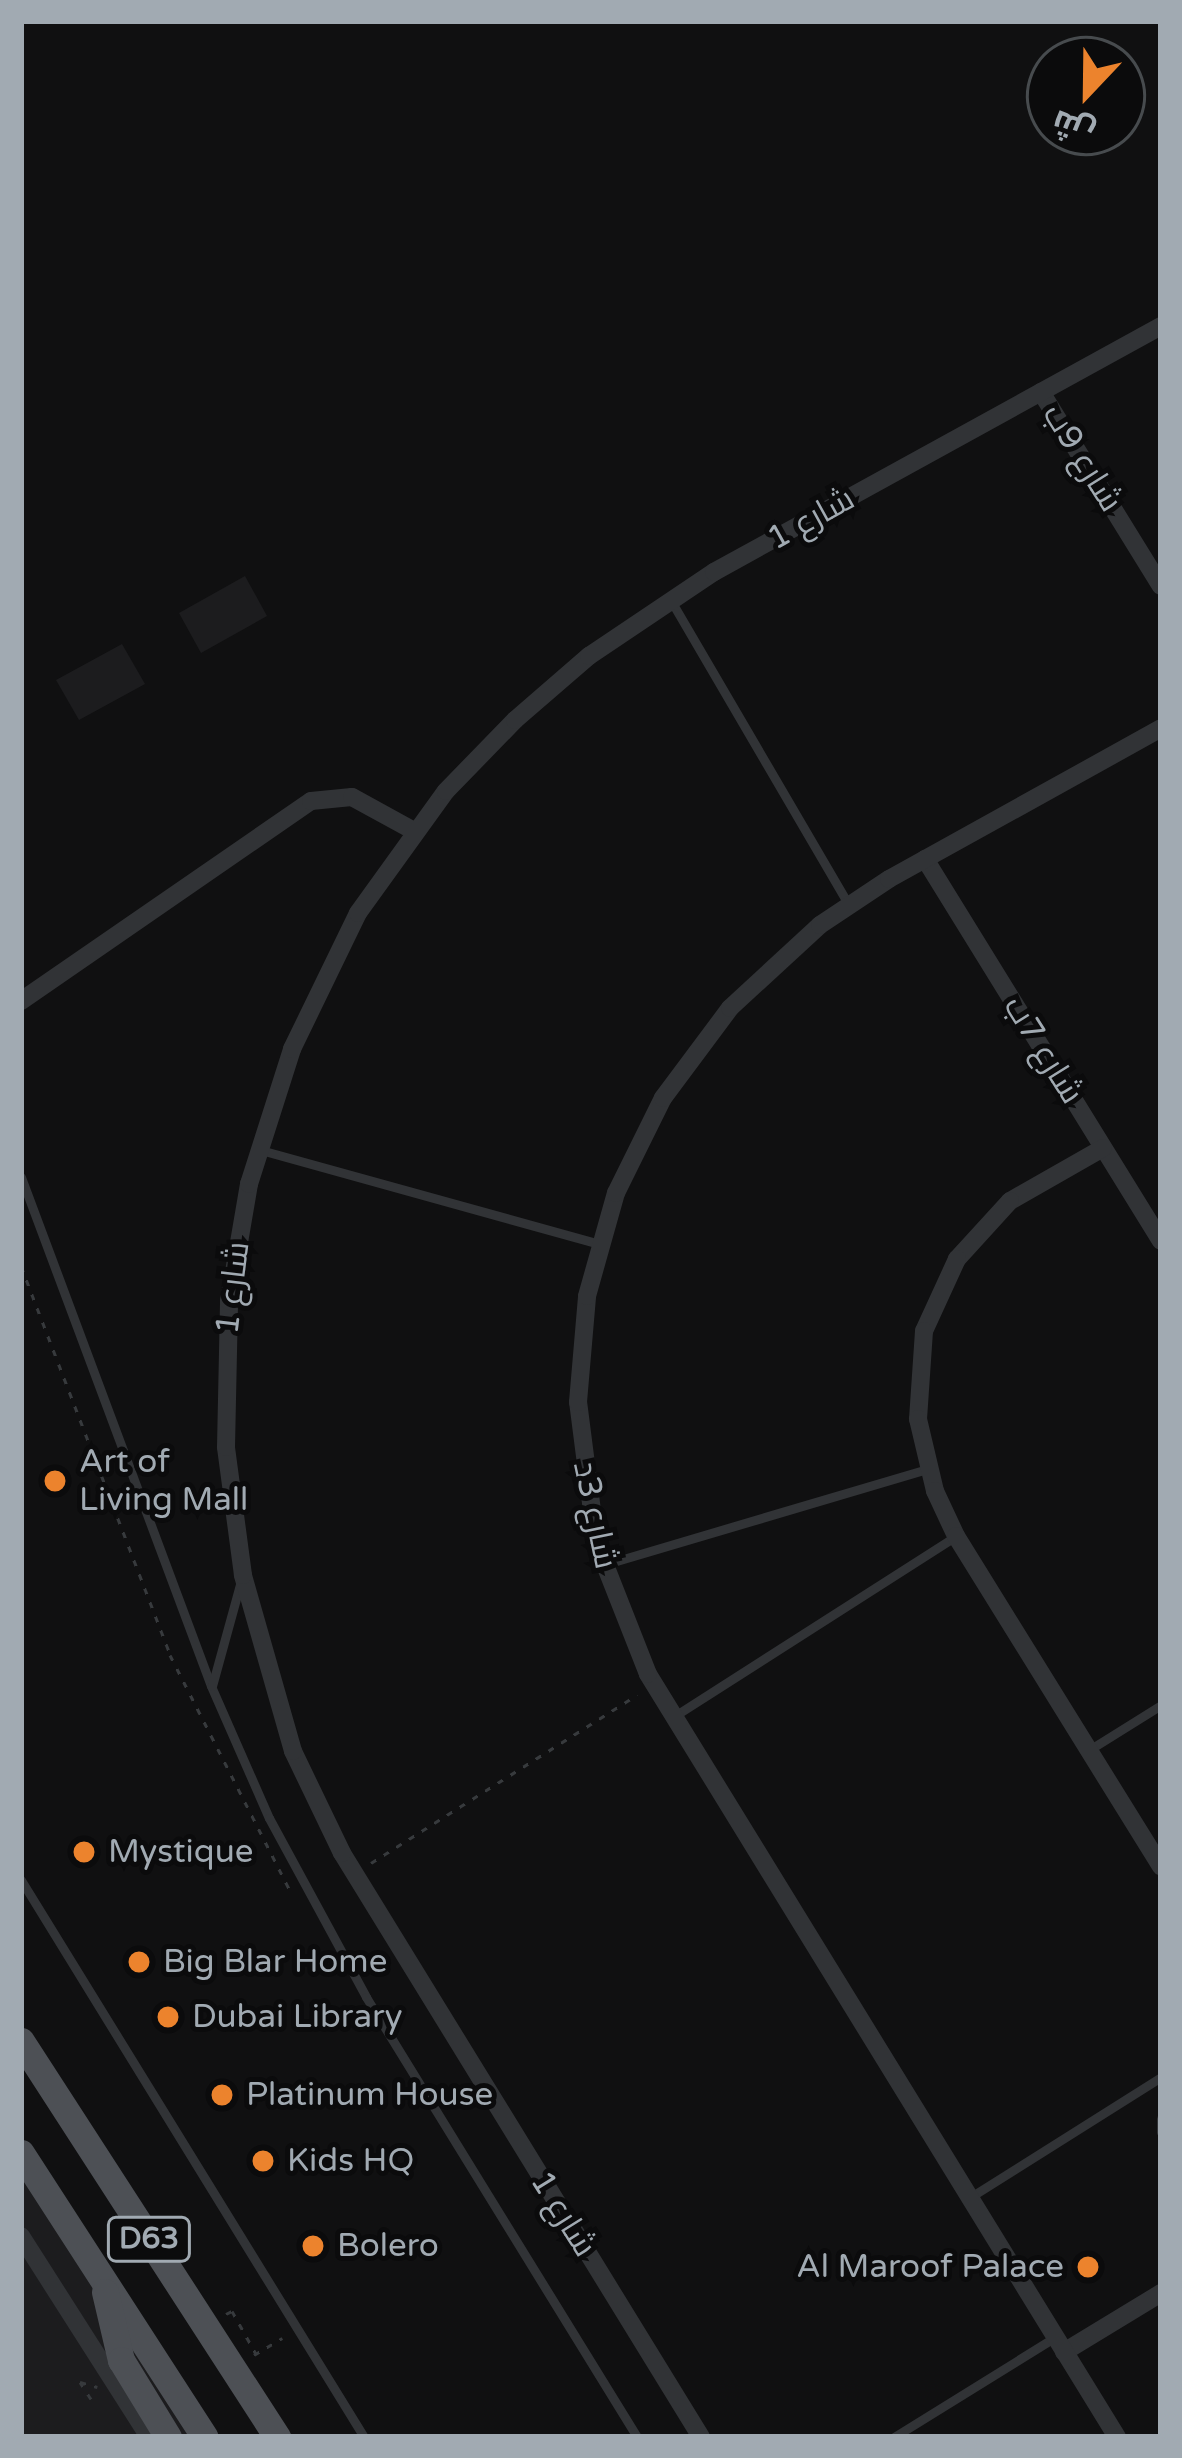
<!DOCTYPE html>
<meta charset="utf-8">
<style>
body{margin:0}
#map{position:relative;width:1182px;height:2458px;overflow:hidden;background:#101011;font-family:"Varela Round",Cairo,sans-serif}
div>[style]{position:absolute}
.built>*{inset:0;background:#1c1c1e}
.path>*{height:3px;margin-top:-1.5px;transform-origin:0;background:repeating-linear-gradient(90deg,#373a3d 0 6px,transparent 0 15px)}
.service>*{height:9px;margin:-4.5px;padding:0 4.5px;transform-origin:4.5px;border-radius:4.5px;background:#313336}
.minor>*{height:18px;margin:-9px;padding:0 9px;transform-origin:9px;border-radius:9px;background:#313336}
.primary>*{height:27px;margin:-13.5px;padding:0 13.5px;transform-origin:13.5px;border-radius:13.5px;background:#4d5055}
.dots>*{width:33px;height:33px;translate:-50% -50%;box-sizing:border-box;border:6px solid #0b0b0c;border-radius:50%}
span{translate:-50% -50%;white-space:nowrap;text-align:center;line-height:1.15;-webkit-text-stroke:10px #0b0b0c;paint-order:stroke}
.shield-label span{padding:3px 9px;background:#0b0b0c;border:3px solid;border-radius:9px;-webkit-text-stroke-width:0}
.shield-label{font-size:30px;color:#a1aab2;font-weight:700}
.street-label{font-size:33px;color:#a1aab2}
.poi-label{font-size:33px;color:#a1aab2}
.left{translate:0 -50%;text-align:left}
.right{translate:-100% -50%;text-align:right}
.frame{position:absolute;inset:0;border:24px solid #a1aab2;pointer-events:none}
.north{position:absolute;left:1026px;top:36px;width:120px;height:120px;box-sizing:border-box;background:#0b0b0c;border:3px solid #474b4e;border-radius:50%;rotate:202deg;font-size:33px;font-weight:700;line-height:48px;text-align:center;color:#a1aab2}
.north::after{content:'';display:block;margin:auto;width:42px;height:54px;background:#ec832d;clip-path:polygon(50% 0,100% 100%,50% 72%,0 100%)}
</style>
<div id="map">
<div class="built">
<div style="clip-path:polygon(245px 576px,267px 616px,201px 653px,179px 613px)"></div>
<div style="clip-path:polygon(122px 644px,145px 684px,79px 720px,56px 680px)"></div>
<div style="clip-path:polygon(21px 2150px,191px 2437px,21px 2437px)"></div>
</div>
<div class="path">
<div style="left:21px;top:1266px;width:417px;rotate:69deg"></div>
<div style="left:170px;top:1655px;width:263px;rotate:63deg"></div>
<div style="left:371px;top:1863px;width:315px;rotate:-32.3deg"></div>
<div style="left:226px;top:2314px;width:7px;rotate:-27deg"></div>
<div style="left:232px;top:2311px;width:49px;rotate:60.8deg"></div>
<div style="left:254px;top:2355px;width:33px;rotate:-31deg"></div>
<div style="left:91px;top:2399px;width:20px;rotate:-123deg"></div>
<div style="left:80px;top:2382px;width:18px;rotate:16deg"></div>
</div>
<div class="service">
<div style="left:670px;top:599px;width:355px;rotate:59.7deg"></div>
<div style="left:257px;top:1149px;width:355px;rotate:15.5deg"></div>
<div style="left:21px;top:1177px;width:543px;rotate:69.53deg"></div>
<div style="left:211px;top:1686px;width:144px;rotate:66.3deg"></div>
<div style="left:269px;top:1818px;width:204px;rotate:61.5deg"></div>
<div style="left:366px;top:1997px;width:517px;rotate:58.37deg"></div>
<div style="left:603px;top:1565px;width:339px;rotate:-16.5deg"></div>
<div style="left:212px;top:1686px;width:109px;rotate:-74.6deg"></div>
<div style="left:673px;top:1717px;width:336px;rotate:-32.6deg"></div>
<div style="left:1089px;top:1750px;width:85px;rotate:-32deg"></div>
<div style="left:21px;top:1880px;width:654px;rotate:58.38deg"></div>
<div style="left:1161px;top:2119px;width:13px;rotate:90deg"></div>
<div style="left:969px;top:2198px;width:227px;rotate:-32.2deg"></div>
<div style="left:894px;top:2437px;width:190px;rotate:-31.8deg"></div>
</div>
<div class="minor">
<div style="left:1041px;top:392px;width:228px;rotate:58.3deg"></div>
<div style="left:925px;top:859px;width:449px;rotate:58.3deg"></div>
<div style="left:21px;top:1001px;width:352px;rotate:-34.6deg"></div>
<div style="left:311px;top:801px;width:41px;rotate:-5.6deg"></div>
<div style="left:352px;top:797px;width:71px;rotate:28.7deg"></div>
<div style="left:1103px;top:1148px;width:107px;rotate:150.3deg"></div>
<div style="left:1010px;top:1201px;width:79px;rotate:132.4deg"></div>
<div style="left:957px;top:1259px;width:79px;rotate:114.6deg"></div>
<div style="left:924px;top:1331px;width:88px;rotate:93.9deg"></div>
<div style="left:918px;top:1419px;width:74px;rotate:76.7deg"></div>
<div style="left:935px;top:1491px;width:50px;rotate:65deg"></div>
<div style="left:956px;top:1536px;width:389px;rotate:58.2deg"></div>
<div style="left:21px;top:2236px;width:238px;rotate:57.5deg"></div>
<div style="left:1064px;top:2352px;width:114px;rotate:-31.3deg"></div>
<div style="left:701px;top:2437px;width:686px;rotate:-121.58deg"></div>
<div style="left:342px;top:1853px;width:113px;rotate:-115.7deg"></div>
<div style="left:293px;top:1751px;width:183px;rotate:-105.9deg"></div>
<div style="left:243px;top:1575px;width:129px;rotate:-97.6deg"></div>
<div style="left:226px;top:1447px;width:146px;rotate:-88.8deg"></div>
<div style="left:229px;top:1301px;width:119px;rotate:-80.3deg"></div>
<div style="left:249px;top:1184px;width:142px;rotate:-72.3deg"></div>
<div style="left:292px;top:1049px;width:151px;rotate:-64.1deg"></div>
<div style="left:358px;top:913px;width:150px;rotate:-54.2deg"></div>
<div style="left:446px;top:791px;width:99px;rotate:-45.8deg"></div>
<div style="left:515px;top:720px;width:98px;rotate:-40.9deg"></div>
<div style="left:589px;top:656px;width:151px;rotate:-33.9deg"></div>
<div style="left:714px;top:572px;width:510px;rotate:-28.83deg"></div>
<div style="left:1117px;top:2437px;width:896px;rotate:-121.58deg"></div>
<div style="left:648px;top:1674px;width:142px;rotate:-111.5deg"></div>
<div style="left:596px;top:1542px;width:141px;rotate:-97.3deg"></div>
<div style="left:578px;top:1402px;width:106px;rotate:-85.1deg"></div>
<div style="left:587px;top:1296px;width:107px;rotate:-74.3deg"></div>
<div style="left:616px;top:1193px;width:106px;rotate:-63.7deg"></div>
<div style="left:663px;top:1098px;width:112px;rotate:-53.3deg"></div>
<div style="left:730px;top:1008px;width:122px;rotate:-42.7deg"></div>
<div style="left:820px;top:925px;width:83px;rotate:-33.7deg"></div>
<div style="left:889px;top:879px;width:311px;rotate:-29deg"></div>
</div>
<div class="primary">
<div style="left:21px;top:2041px;width:472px;rotate:57.1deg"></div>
<div style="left:21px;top:2153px;width:338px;rotate:57.1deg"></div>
<div style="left:105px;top:2292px;width:70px;rotate:76.8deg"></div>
<div style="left:121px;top:2360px;width:90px;rotate:58.6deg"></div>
</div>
<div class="dots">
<div style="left:55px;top:1481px;background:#ec832d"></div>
<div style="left:84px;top:1852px;background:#ec832d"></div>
<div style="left:139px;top:1962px;background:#ec832d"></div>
<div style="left:168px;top:2017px;background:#ec832d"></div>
<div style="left:222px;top:2095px;background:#ec832d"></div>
<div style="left:263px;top:2161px;background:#ec832d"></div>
<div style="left:313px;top:2246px;background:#ec832d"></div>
<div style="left:1088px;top:2267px;background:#ec832d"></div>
</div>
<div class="shield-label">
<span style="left:149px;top:2239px">D63</span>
</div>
<div class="street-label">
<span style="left:1082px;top:458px;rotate:58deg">شارع 9ب</span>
<span style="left:811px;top:519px;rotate:-29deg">شارع 1</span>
<span style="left:1043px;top:1050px;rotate:58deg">شارع 7ب</span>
<span style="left:233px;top:1288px;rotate:-83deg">شارع 1</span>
<span style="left:595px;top:1515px;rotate:78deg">شارع 3د</span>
<span style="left:563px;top:2214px;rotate:58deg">شارع 1</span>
</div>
<div class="poi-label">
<span class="left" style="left:79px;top:1481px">Art of<br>Living Mall</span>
<span class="left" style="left:108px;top:1852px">Mystique</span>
<span class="left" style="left:163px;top:1962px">Big Blar Home</span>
<span class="left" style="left:192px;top:2017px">Dubai Library</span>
<span class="left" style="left:246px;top:2095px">Platinum House</span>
<span class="left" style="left:287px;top:2161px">Kids HQ</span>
<span class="left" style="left:337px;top:2246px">Bolero</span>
<span class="right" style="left:1064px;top:2267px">Al Maroof Palace</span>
</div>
<div class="frame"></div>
<div class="north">ش</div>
</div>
